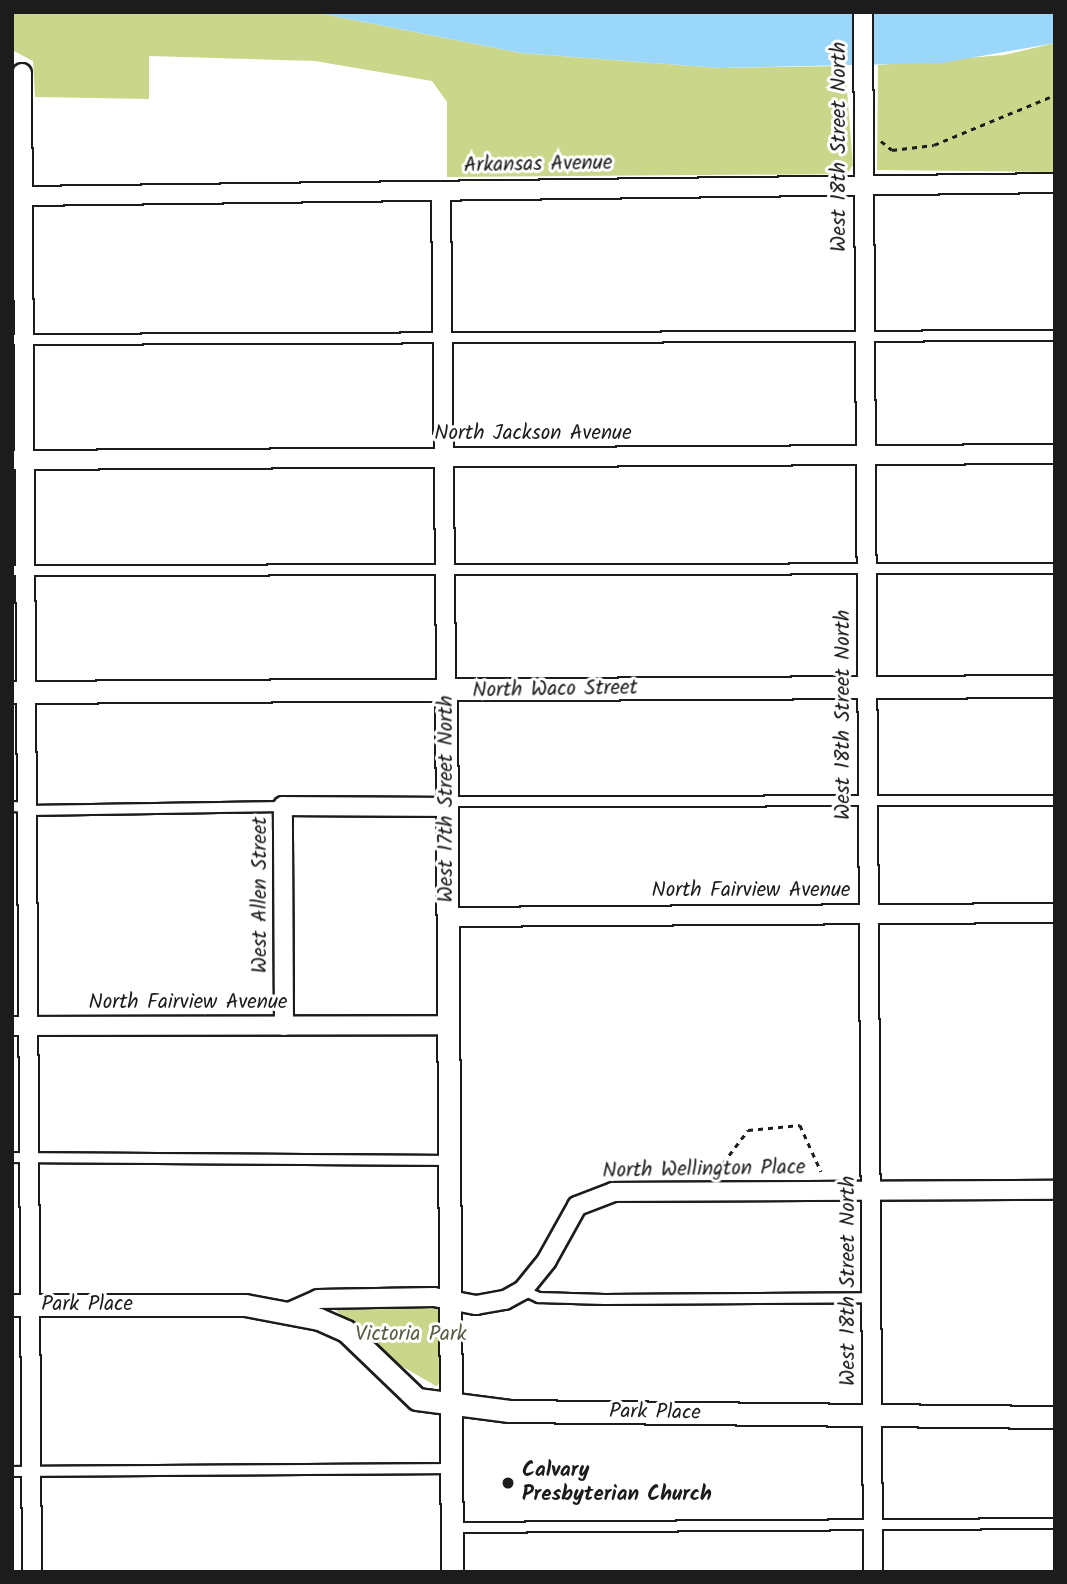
<!DOCTYPE html>
<style>
body{margin:0}
#map{position:relative;width:1067px;height:1584px;overflow:hidden;background:#fff;font-family:Kalam,sans-serif}
div>[style]{position:absolute}
.built>*{inset:0;background:#edf1fc}
.green>*{inset:0;background:#cad78b}
.water>*{inset:0;background:#9ad7fb}
.path>*{height:2.5px;margin-top:-1.25px;transform-origin:0;background:repeating-linear-gradient(90deg,#1c1c1c 0 5px,transparent 0 10px)}
.roads{filter:drop-shadow(2px 0 #1c1c1c) drop-shadow(-2px 0 #1c1c1c) drop-shadow(0 2px #1c1c1c) drop-shadow(0 -2px #1c1c1c)}
.service>*{height:9px;margin:-4.5px;padding:0 4.5px;transform-origin:4.5px;border-radius:4.5px;background:#fff}
.minor>*{height:18px;margin:-9px;padding:0 9px;transform-origin:9px;border-radius:9px;background:#fff}
.tertiary>*{height:21px;margin:-10.5px;padding:0 10.5px;transform-origin:10.5px;border-radius:10.5px;background:#fff}
.dots>*{width:19px;height:19px;translate:-50% -50%;box-sizing:border-box;border:4px solid #fff;border-radius:50%}
span{translate:-50% -50%;white-space:nowrap;text-align:center;line-height:1.15;-webkit-text-stroke:6px #fff;paint-order:stroke}
.street-label{font-size:21px;color:#1c1c1c}
.park-label{font-size:21px;color:#595d43}
.poi-label{font-size:21px;color:#1c1c1c;font-weight:700}
.left{translate:0 -50%;text-align:left}
.frame{position:absolute;inset:0;border:14px solid #1c1c1c;pointer-events:none}
</style>
<div id="map">
<div class="built">
<div style="clip-path:polygon(12px 84px,15px 102px,15px 333px,12px 333px)"></div>
</div>
<div class="green">
<div style="clip-path:polygon(12px 12px,313px 12px,521px 53px,720px 68px,845px 66px,853px 165px,847px 174px,447px 177px,447px 102px,432px 81px,315px 61px,149px 56px,149px 99px,35px 97px,33px 61px,12px 50px)"></div>
<div style="clip-path:polygon(1055px 43px,1055px 172px,877px 170px,878px 65px,1004px 55px)"></div>
<div style="clip-path:polygon(442px 1305px,442px 1382px,436px 1386px,391px 1360px,332px 1307px)"></div>
</div>
<div class="water">
<div style="clip-path:polygon(313px 12px,1055px 12px,1055px 43px,942px 63px,720px 68px,521px 53px)"></div>
</div>
<div class="path">
<div style="left:881px;top:141px;width:14px;rotate:39deg"></div>
<div style="left:892px;top:150px;width:42px;rotate:-6.8deg"></div>
<div style="left:934px;top:145px;width:131px;rotate:-22.5deg"></div>
<div style="left:717px;top:1171px;width:51px;rotate:-52.9deg"></div>
<div style="left:748px;top:1130px;width:52px;rotate:-5.5deg"></div>
<div style="left:800px;top:1125px;width:51px;rotate:65.5deg"></div>
</div>
<div class="roads">
<div class="service">
<div style="left:12px;top:339px;width:1043px;rotate:-0.22deg"></div>
<div style="left:12px;top:570px;width:1043px;rotate:-0.11deg"></div>
<div style="left:448px;top:801px;width:607px;rotate:-0.09deg"></div>
<div style="left:12px;top:806px;width:15px;rotate:4deg"></div>
<div style="left:27px;top:810px;width:256px;rotate:-0.9deg"></div>
<div style="left:12px;top:1157px;width:436px;rotate:0.4deg"></div>
<div style="left:523px;top:1290px;width:17px;rotate:25deg"></div>
<div style="left:538px;top:1297px;width:66px;rotate:1.7deg"></div>
<div style="left:604px;top:1299px;width:268px;rotate:-0.4deg"></div>
<div style="left:12px;top:1471px;width:438px;rotate:-0.4deg"></div>
<div style="left:452px;top:1527px;width:603px;rotate:-0.38deg"></div>
</div>
<div class="minor">
<div style="left:863px;top:12px;width:1560px;rotate:89.63deg"></div>
<div style="left:22px;top:73px;width:1499px;rotate:89.62deg"></div>
<div style="left:441px;top:193px;width:499px;rotate:89.4deg"></div>
<div style="left:23px;top:196px;width:1032px;rotate:-0.72deg"></div>
<div style="left:12px;top:460px;width:1043px;rotate:-0.33deg"></div>
<div style="left:448px;top:917px;width:607px;rotate:-0.38deg"></div>
<div style="left:12px;top:1026px;width:436px;rotate:-0.1deg"></div>
<div style="left:284px;top:1026px;width:220px;rotate:-90.3deg"></div>
<div style="left:283px;top:806px;width:164px;rotate:0.3deg"></div>
<div style="left:287px;top:1313px;width:34px;rotate:-24deg"></div>
<div style="left:318px;top:1299px;width:116px;rotate:-1deg"></div>
<div style="left:434px;top:1297px;width:43px;rotate:10.8deg"></div>
<div style="left:476px;top:1305px;width:29px;rotate:-10deg"></div>
<div style="left:505px;top:1300px;width:21px;rotate:-29deg"></div>
<div style="left:523px;top:1290px;width:38px;rotate:-51deg"></div>
<div style="left:547px;top:1260px;width:62px;rotate:-60.9deg"></div>
<div style="left:577px;top:1206px;width:39px;rotate:-21deg"></div>
<div style="left:613px;top:1192px;width:442px;rotate:-0.3deg"></div>
</div>
<div class="tertiary">
<div style="left:12px;top:692px;width:1043px;rotate:-0.33deg"></div>
<div style="left:446px;top:692px;width:880px;rotate:89.61deg"></div>
<div style="left:12px;top:1305px;width:233px"></div>
<div style="left:245px;top:1305px;width:75px;rotate:10.7deg"></div>
<div style="left:319px;top:1319px;width:30px;rotate:24deg"></div>
<div style="left:346px;top:1331px;width:98px;rotate:43.8deg"></div>
<div style="left:417px;top:1399px;width:93px;rotate:7.4deg"></div>
<div style="left:509px;top:1411px;width:546px;rotate:0.63deg"></div>
</div>
</div>
<div class="dots">
<div style="left:508px;top:1483px;background:#1c1c1c"></div>
</div>
<div class="street-label">
<span style="left:840px;top:147px;rotate:-90deg">West 18th Street North</span>
<span style="left:538px;top:165px;rotate:-1deg">Arkansas Avenue</span>
<span style="left:533px;top:434px">North Jackson Avenue</span>
<span style="left:555px;top:690px;rotate:-1deg">North Waco Street</span>
<span style="left:844px;top:715px;rotate:-90deg">West 18th Street North</span>
<span style="left:447px;top:799px;rotate:-90deg">West 17th Street North</span>
<span style="left:751px;top:891px">North Fairview Avenue</span>
<span style="left:261px;top:895px;rotate:-90deg">West Allen Street</span>
<span style="left:188px;top:1003px">North Fairview Avenue</span>
<span style="left:704px;top:1170px;rotate:-1deg">North Wellington Place</span>
<span style="left:849px;top:1281px;rotate:-90deg">West 18th Street North</span>
<span style="left:87px;top:1305px">Park Place</span>
<span style="left:655px;top:1413px;rotate:1deg">Park Place</span>
</div>
<div class="park-label">
<span style="left:411px;top:1335px">Victoria Park</span>
</div>
<div class="poi-label">
<span class="left" style="left:522px;top:1483px">Calvary<br>Presbyterian Church</span>
</div>
<div class="frame"></div>
</div>
